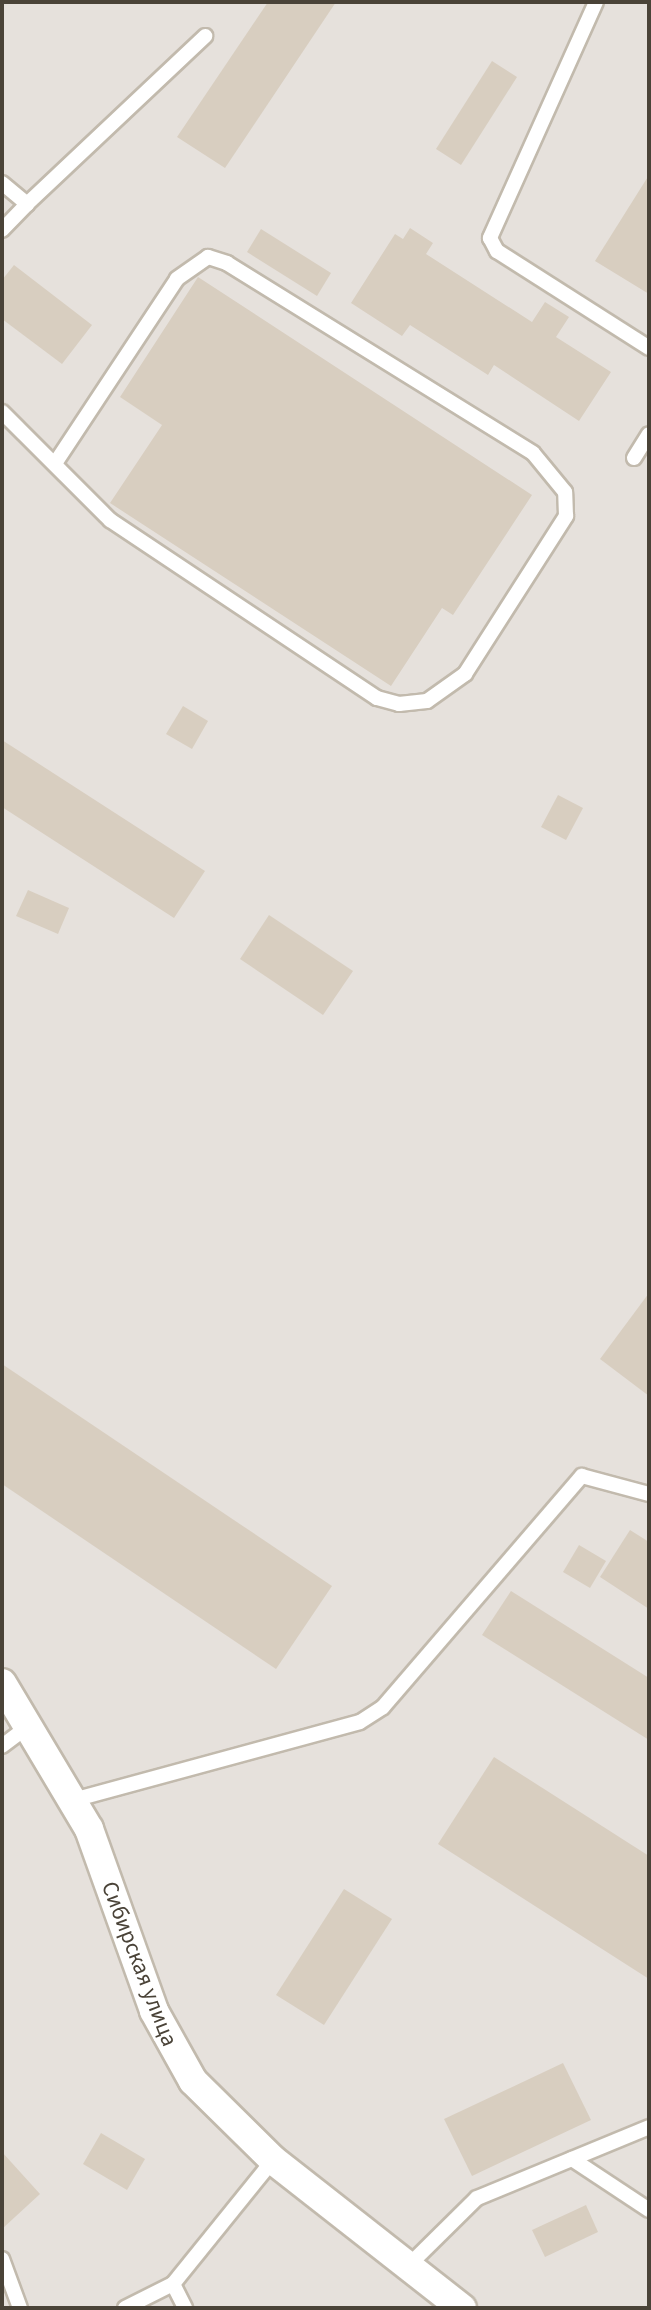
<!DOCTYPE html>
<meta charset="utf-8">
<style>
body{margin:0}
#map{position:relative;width:651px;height:2310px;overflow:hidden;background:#f6f2eb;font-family:"Source Sans 3",sans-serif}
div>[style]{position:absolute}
.industrial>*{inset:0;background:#e6e1dc}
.building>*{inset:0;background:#d8cec0}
.roads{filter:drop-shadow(2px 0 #c2baad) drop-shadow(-2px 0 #c2baad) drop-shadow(0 2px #c2baad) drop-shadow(0 -2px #c2baad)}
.lane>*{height:14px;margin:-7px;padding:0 7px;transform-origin:7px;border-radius:7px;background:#fff}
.street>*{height:28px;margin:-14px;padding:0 14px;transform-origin:14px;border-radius:14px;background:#fff}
span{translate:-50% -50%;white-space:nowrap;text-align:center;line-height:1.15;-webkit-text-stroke:5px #fff;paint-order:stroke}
.street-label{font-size:23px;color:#4a4338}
.frame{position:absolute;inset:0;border:4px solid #4a4338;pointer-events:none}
</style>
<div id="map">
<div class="industrial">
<div style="clip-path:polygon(2px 2px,649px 2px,649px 2308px,2px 2308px)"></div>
</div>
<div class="building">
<div style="clip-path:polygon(268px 2px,336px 2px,225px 168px,177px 137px)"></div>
<div style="clip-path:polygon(492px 61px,517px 77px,461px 165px,436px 149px)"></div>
<div style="clip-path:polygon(649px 175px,649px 294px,595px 261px)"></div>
<div style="clip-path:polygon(410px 228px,433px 243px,426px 254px,532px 322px,545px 302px,569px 317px,556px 337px,611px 372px,579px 421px,494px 365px,488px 375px,410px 325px,402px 336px,351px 303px,395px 234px,403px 239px)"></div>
<div style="clip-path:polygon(261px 229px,331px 273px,317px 296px,247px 252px)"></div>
<div style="clip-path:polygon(14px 265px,92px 325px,62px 364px,2px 319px,2px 280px)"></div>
<div style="clip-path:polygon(198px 277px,532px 495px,453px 615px,442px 608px,391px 686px,110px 503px,162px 425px,120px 397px)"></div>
<div style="clip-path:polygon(183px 706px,208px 721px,192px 749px,166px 734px)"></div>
<div style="clip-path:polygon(2px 740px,205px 871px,174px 918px,2px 807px)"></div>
<div style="clip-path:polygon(558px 795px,583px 808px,566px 840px,541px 827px)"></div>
<div style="clip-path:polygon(28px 890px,69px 908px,58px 934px,16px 916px)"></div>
<div style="clip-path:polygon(269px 915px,353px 971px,323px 1015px,240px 959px)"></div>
<div style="clip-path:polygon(649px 1293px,649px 1396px,600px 1359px)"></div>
<div style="clip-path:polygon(2px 1364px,332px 1586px,276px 1669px,2px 1484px)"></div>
<div style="clip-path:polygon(630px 1530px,649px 1542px,649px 1609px,600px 1577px)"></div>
<div style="clip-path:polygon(579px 1545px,606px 1561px,590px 1588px,563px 1572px)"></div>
<div style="clip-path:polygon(511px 1591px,649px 1678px,649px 1740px,482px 1635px)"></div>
<div style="clip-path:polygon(494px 1757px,649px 1856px,649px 1979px,438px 1844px)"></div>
<div style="clip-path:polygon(344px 1889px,392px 1919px,324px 2025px,276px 1995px)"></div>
<div style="clip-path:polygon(563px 2063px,591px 2120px,472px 2176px,444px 2119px)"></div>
<div style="clip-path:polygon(101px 2133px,145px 2159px,127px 2190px,83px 2164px)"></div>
<div style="clip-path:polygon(2px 2152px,40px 2194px,2px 2229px)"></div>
<div style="clip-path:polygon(586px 2205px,598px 2232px,545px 2257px,532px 2230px)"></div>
</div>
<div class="roads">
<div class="lane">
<div style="left:596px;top:2px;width:259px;rotate:114.2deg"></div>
<div style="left:490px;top:238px;width:15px;rotate:62deg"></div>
<div style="left:497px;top:251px;width:180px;rotate:32.5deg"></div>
<div style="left:2px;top:183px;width:33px;rotate:40deg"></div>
<div style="left:27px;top:204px;width:245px;rotate:-43.3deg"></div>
<div style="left:2px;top:230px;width:36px;rotate:-46deg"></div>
<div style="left:2px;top:412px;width:153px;rotate:45deg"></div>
<div style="left:110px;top:520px;width:321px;rotate:33.7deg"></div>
<div style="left:377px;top:698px;width:23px;rotate:15deg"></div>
<div style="left:399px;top:704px;width:28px;rotate:-6deg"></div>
<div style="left:427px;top:701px;width:47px;rotate:-35.4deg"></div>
<div style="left:465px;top:674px;width:188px;rotate:-57.4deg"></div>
<div style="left:566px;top:516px;width:24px;rotate:-92deg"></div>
<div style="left:565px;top:492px;width:50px;rotate:-129.4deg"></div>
<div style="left:533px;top:453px;width:360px;rotate:-148.2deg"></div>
<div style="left:227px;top:263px;width:20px;rotate:-162deg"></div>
<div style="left:208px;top:257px;width:38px;rotate:145deg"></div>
<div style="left:177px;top:279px;width:221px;rotate:123.5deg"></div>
<div style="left:634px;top:458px;width:28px;rotate:-58deg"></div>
<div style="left:2px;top:1746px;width:35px;rotate:-37deg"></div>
<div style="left:73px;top:1800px;width:297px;rotate:-15.2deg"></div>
<div style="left:360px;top:1722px;width:27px;rotate:-33deg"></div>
<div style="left:383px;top:1707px;width:305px;rotate:-49.3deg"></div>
<div style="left:582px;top:1476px;width:69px;rotate:15deg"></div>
<div style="left:572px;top:2159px;width:92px;rotate:33.5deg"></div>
<div style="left:2px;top:2259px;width:52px;rotate:69.8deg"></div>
<div style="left:407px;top:2267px;width:98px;rotate:-44.6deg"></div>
<div style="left:477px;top:2198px;width:186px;rotate:-22.4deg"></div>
<div style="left:173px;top:2284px;width:27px;rotate:63deg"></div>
<div style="left:125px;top:2308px;width:54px;rotate:-26.6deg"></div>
<div style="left:173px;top:2284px;width:159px;rotate:-51.1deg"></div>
</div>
<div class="street">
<div style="left:2px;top:1683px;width:170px;rotate:59.2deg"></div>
<div style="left:89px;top:1829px;width:193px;rotate:70.3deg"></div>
<div style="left:154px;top:2011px;width:80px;rotate:60.9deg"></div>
<div style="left:193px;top:2081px;width:112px;rotate:44.6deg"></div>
<div style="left:273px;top:2160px;width:240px;rotate:38.1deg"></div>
</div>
</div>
<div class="street-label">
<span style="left:139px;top:1964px;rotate:69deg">Сибирская улица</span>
</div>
<div class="frame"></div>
</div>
